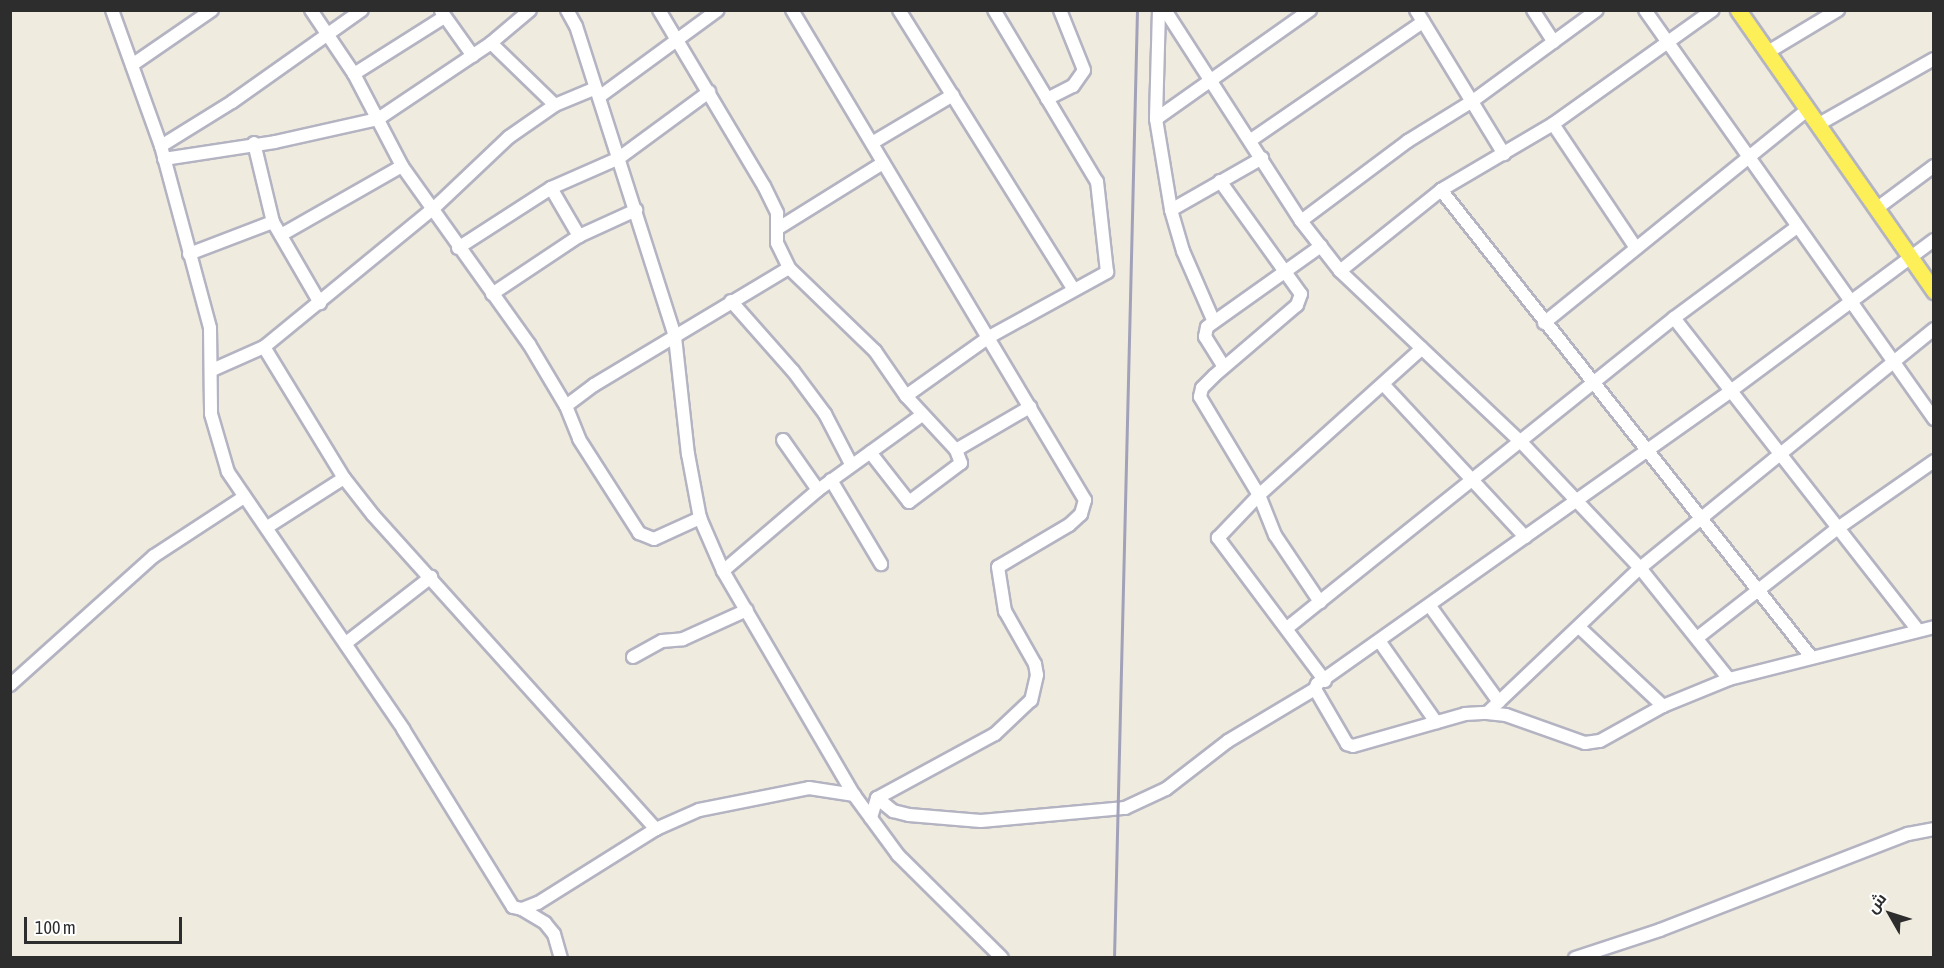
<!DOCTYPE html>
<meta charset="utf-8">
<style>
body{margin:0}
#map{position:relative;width:1944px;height:968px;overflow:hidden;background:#efebdf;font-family:"Asap Condensed",Cairo,sans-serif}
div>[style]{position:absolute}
.roads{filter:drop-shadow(2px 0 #b3b3c2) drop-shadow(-2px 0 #b3b3c2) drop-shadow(0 2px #b3b3c2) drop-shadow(0 -2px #b3b3c2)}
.minor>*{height:12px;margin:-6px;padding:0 6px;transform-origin:6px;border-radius:6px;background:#fff}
.major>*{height:15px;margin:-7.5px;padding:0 7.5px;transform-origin:7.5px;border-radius:7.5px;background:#fcef58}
.rail>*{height:3px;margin:-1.5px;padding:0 1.5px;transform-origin:1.5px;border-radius:1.5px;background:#a1a1b9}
span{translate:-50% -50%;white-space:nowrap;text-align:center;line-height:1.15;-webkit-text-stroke:6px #fff;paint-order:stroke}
.frame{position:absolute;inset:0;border:12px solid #2d2d2d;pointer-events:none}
.north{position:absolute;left:1860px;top:884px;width:60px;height:60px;-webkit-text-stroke:4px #fff;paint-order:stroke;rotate:309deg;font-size:16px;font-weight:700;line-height:24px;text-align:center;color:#2d2d2d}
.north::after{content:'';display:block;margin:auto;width:21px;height:27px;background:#2d2d2d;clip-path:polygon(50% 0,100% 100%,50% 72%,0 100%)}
.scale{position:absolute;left:24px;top:917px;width:158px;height:27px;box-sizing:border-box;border:3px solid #2d2d2d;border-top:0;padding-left:8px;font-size:18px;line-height:21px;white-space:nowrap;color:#2d2d2d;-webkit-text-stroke:4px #fff;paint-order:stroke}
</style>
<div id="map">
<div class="roads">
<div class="minor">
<div style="left:112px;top:10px;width:145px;rotate:70.2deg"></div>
<div style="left:161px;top:146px;width:188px;rotate:74.9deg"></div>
<div style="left:210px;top:328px;width:86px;rotate:89.3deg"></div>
<div style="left:211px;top:414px;width:60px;rotate:73.7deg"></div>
<div style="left:228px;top:472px;width:311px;rotate:55.7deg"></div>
<div style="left:403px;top:729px;width:209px;rotate:58.3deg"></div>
<div style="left:513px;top:907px;width:9px;rotate:13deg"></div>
<div style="left:522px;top:909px;width:17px;rotate:-21deg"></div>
<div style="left:538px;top:903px;width:139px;rotate:-32.1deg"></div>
<div style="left:656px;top:829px;width:47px;rotate:-23.8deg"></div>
<div style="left:699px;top:810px;width:112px;rotate:-11.3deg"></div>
<div style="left:809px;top:788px;width:46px;rotate:8.8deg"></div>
<div style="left:311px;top:10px;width:77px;rotate:56.1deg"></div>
<div style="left:354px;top:74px;width:104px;rotate:62.4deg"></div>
<div style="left:402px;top:166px;width:219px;rotate:54.5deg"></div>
<div style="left:529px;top:344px;width:72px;rotate:59.2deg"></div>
<div style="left:566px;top:406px;width:35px;rotate:68deg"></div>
<div style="left:579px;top:439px;width:112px;rotate:57.4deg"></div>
<div style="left:639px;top:533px;width:16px;rotate:22deg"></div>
<div style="left:654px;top:539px;width:51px;rotate:-24.5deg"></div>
<div style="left:567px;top:10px;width:18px;rotate:61deg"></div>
<div style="left:576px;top:26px;width:326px;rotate:72.3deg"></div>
<div style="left:675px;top:337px;width:118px;rotate:83.7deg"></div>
<div style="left:688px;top:454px;width:65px;rotate:79.4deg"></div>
<div style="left:700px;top:518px;width:58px;rotate:66.5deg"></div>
<div style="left:723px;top:571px;width:259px;rotate:59.7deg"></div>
<div style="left:854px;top:795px;width:74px;rotate:53.7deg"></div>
<div style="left:898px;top:855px;width:146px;rotate:44.7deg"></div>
<div style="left:659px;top:10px;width:205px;rotate:59.2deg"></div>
<div style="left:764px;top:186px;width:30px;rotate:64deg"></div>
<div style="left:777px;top:213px;width:30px;rotate:90deg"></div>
<div style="left:777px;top:243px;width:28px;rotate:64deg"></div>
<div style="left:789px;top:268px;width:120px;rotate:44deg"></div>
<div style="left:875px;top:351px;width:55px;rotate:55.4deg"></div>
<div style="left:906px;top:396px;width:74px;rotate:47.2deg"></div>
<div style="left:956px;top:450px;width:14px;rotate:69deg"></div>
<div style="left:961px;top:463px;width:65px;rotate:143.1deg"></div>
<div style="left:909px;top:502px;width:63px;rotate:-128deg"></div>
<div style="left:792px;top:10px;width:571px;rotate:59.12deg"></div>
<div style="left:1085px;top:500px;width:15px;rotate:106deg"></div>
<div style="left:1081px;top:514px;width:16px;rotate:137deg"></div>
<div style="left:1069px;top:525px;width:82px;rotate:149.4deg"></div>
<div style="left:998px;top:567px;width:45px;rotate:81deg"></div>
<div style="left:1005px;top:611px;width:61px;rotate:60.5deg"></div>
<div style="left:1035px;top:664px;width:11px;rotate:80deg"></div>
<div style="left:1037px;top:675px;width:26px;rotate:103deg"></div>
<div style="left:1031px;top:700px;width:50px;rotate:136.6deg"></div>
<div style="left:995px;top:734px;width:134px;rotate:151.5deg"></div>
<div style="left:877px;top:798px;width:21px;rotate:107deg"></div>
<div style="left:899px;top:10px;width:328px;rotate:58deg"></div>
<div style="left:1159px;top:10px;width:109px;rotate:91.6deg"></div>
<div style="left:1156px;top:119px;width:92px;rotate:80.6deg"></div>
<div style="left:1171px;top:210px;width:43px;rotate:73.7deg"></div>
<div style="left:1183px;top:251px;width:77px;rotate:66.4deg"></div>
<div style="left:1165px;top:10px;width:251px;rotate:57.2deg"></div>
<div style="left:1301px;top:221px;width:63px;rotate:52deg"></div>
<div style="left:1340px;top:271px;width:249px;rotate:43.4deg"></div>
<div style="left:1521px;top:442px;width:173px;rotate:46.6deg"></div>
<div style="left:1640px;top:568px;width:142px;rotate:51.3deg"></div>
<div style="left:1416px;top:10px;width:169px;rotate:58.6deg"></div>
<div style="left:1533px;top:10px;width:38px;rotate:57deg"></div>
<div style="left:1645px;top:10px;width:501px;rotate:54.75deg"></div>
<div style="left:441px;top:11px;width:55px;rotate:54.6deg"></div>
<div style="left:491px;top:43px;width:89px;rotate:44.1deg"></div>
<div style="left:1768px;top:52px;width:82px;rotate:-31deg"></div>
<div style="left:132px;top:65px;width:97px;rotate:-34.5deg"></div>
<div style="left:354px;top:74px;width:107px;rotate:-32.3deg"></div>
<div style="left:599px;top:97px;width:147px;rotate:-36.2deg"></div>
<div style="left:1047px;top:99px;width:29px;rotate:-27deg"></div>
<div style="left:1073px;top:86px;width:19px;rotate:-55deg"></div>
<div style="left:1084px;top:70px;width:65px;rotate:-111.8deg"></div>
<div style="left:1156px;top:119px;width:189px;rotate:-35.3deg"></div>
<div style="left:1553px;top:124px;width:149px;rotate:56.2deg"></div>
<div style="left:1819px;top:124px;width:132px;rotate:-29.5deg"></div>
<div style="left:1251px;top:140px;width:209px;rotate:-34.5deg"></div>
<div style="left:254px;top:143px;width:81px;rotate:76.5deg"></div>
<div style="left:273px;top:222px;width:94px;rotate:59.9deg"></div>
<div style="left:872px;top:143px;width:94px;rotate:-30.7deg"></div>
<div style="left:161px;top:146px;width:84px;rotate:-31.8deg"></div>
<div style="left:232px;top:102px;width:159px;rotate:-35.3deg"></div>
<div style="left:164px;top:159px;width:112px;rotate:-8.7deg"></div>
<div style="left:275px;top:142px;width:106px;rotate:-12.6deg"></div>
<div style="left:378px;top:119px;width:136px;rotate:-33.9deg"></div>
<div style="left:491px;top:43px;width:51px;rotate:-40.2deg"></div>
<div style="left:1220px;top:181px;width:139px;rotate:54.4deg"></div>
<div style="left:1301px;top:294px;width:12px;rotate:110deg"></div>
<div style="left:1297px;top:305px;width:109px;rotate:139.5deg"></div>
<div style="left:1214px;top:376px;width:17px;rotate:135deg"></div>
<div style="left:1202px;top:388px;width:9px;rotate:103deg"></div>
<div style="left:1200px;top:397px;width:114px;rotate:59deg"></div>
<div style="left:1259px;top:495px;width:43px;rotate:68.2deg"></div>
<div style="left:1275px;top:535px;width:81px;rotate:56.1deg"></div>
<div style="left:551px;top:188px;width:56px;rotate:59.7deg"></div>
<div style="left:1441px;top:190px;width:596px;rotate:51.61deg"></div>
<div style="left:1876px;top:209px;width:72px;rotate:-36.6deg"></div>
<div style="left:1171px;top:210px;width:105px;rotate:-29.7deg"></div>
<div style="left:1301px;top:221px;width:134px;rotate:-36.8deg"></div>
<div style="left:1408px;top:141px;width:78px;rotate:-31.8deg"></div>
<div style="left:1474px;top:100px;width:152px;rotate:-36.2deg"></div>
<div style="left:777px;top:229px;width:125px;rotate:-31.9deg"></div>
<div style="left:281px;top:235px;width:139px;rotate:-29.7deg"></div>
<div style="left:1934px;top:240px;width:253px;rotate:143.4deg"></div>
<div style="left:1731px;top:391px;width:507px;rotate:144.71deg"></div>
<div style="left:1317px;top:684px;width:5px;rotate:112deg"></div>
<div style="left:1315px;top:689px;width:64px;rotate:59.8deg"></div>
<div style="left:1347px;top:744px;width:6px;rotate:18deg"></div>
<div style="left:1353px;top:746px;width:116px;rotate:-15.9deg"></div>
<div style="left:1465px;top:714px;width:22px;rotate:-3deg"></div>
<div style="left:1487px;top:713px;width:19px;rotate:6deg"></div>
<div style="left:1506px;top:715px;width:84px;rotate:19.5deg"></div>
<div style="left:1585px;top:743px;width:15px;rotate:-8deg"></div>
<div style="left:1600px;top:741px;width:72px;rotate:-29.1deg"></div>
<div style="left:1663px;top:706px;width:71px;rotate:-22.2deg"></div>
<div style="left:1729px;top:679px;width:211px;rotate:-14.2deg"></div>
<div style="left:458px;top:248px;width:111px;rotate:-32.8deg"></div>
<div style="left:551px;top:188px;width:74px;rotate:-23.8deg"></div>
<div style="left:619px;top:158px;width:112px;rotate:-36.3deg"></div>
<div style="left:189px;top:254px;width:90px;rotate:-20.9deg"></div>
<div style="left:1340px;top:271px;width:129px;rotate:-38.7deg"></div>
<div style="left:1441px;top:190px;width:130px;rotate:-30.5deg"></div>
<div style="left:1553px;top:124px;width:196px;rotate:-35.5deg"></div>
<div style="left:492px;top:294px;width:105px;rotate:-33.7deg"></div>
<div style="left:579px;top:236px;width:63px;rotate:-24.5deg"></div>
<div style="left:731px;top:301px;width:94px;rotate:48.5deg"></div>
<div style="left:793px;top:371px;width:54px;rotate:53.3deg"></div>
<div style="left:825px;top:414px;width:56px;rotate:62.5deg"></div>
<div style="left:1674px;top:318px;width:396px;rotate:52deg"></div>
<div style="left:1544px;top:323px;width:340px;rotate:-39deg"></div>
<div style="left:264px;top:347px;width:153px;rotate:58.6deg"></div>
<div style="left:344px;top:478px;width:47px;rotate:51.9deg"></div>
<div style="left:373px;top:515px;width:423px;rotate:48deg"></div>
<div style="left:1224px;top:367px;width:36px;rotate:-122deg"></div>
<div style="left:1205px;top:337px;width:10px;rotate:-79deg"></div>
<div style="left:1207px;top:327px;width:140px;rotate:-35.4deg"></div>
<div style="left:212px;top:370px;width:57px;rotate:-23.9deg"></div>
<div style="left:264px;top:347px;width:220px;rotate:-39.3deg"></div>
<div style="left:434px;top:208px;width:103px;rotate:-43.4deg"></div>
<div style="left:509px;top:137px;width:56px;rotate:-34.8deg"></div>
<div style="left:555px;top:105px;width:44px;rotate:-22.5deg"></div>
<div style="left:1383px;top:384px;width:209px;rotate:47.1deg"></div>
<div style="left:906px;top:396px;width:102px;rotate:-35.4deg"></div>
<div style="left:989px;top:337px;width:135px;rotate:-28.8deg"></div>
<div style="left:1107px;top:272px;width:91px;rotate:-96.3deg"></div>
<div style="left:1097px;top:182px;width:200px;rotate:-120.9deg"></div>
<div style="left:566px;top:406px;width:35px;rotate:-37deg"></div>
<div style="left:594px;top:385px;width:227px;rotate:-31deg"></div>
<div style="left:783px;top:440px;width:61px;rotate:55deg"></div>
<div style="left:956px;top:450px;width:86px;rotate:-30.2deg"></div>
<div style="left:831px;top:480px;width:98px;rotate:59.2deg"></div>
<div style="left:269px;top:526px;width:89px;rotate:-32.6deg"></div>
<div style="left:723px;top:571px;width:125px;rotate:-40.5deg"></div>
<div style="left:818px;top:490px;width:128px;rotate:-35.8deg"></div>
<div style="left:1430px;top:606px;width:118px;rotate:54.3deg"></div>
<div style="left:1287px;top:628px;width:496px;rotate:-38.7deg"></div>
<div style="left:1674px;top:318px;width:153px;rotate:-36.5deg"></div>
<div style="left:1580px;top:628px;width:114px;rotate:43.2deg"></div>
<div style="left:1697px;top:638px;width:179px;rotate:-38deg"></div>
<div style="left:1838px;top:528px;width:117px;rotate:-34.9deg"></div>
<div style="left:1380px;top:642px;width:98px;rotate:55deg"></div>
<div style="left:346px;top:643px;width:108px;rotate:-37.8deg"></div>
<div style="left:633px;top:657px;width:33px;rotate:-29deg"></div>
<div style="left:662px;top:641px;width:21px;rotate:-5deg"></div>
<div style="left:683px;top:639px;width:70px;rotate:-24.4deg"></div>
<div style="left:1325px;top:681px;width:179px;rotate:-126.8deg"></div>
<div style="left:1218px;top:538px;width:59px;rotate:-46.4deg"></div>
<div style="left:1259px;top:495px;width:219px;rotate:-42deg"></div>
<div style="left:10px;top:685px;width:193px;rotate:-41.9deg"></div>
<div style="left:154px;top:556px;width:108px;rotate:-33.2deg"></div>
<div style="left:1487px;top:713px;width:211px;rotate:-43.5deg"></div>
<div style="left:1640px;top:568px;width:379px;rotate:-39.1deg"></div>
<div style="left:877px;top:798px;width:21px;rotate:39deg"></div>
<div style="left:893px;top:811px;width:16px;rotate:14deg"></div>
<div style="left:909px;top:815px;width:72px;rotate:4.8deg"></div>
<div style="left:981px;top:821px;width:145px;rotate:-5.2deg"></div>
<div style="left:1125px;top:808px;width:45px;rotate:-24.9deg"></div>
<div style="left:1166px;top:789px;width:78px;rotate:-37.7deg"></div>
<div style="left:1228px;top:741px;width:101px;rotate:-30.9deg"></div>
<div style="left:522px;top:909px;width:27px;rotate:31deg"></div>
<div style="left:545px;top:923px;width:14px;rotate:51deg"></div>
<div style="left:554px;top:934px;width:25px;rotate:74deg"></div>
<div style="left:1575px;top:958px;width:89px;rotate:-18.2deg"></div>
<div style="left:1660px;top:930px;width:266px;rotate:-21.2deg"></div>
<div style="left:1908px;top:834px;width:26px;rotate:-11deg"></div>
</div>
<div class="major">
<div style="left:1738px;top:10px;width:343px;rotate:55.1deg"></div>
</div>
</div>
<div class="rail">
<div style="left:1114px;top:958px;width:948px;rotate:-88.61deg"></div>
</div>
<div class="frame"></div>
<div class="north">ش</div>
<div class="scale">100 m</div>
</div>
